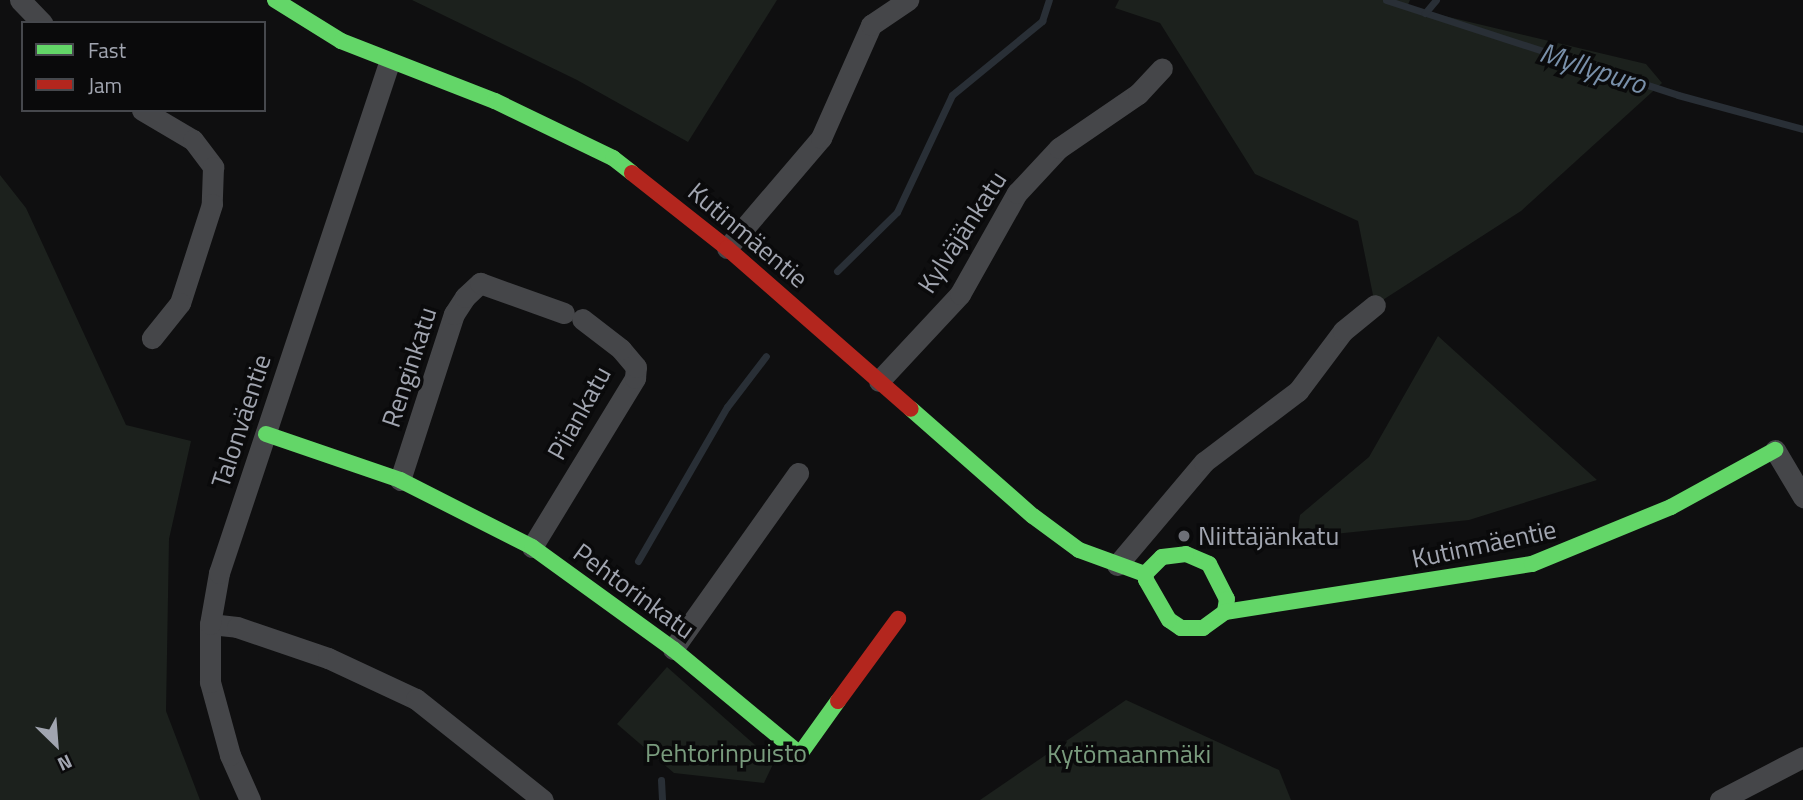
<!DOCTYPE html>
<meta charset="utf-8">
<style>
body{margin:0}
#map{position:relative;width:1803px;height:800px;overflow:hidden;background:#0f0f10;font-family:"Titillium Web",sans-serif}
div>[style]{position:absolute}
.green>*{inset:0;background:#1c211d}
.stream>*{height:7px;margin:-3.5px;padding:0 3.5px;transform-origin:3.5px;border-radius:3.5px;background:#292f36}
.street>*{height:21px;margin:-10.5px;padding:0 10.5px;transform-origin:10.5px;border-radius:10.5px;background:#454649}
.fast>*{height:16px;margin:-8px;padding:0 8px;transform-origin:8px;border-radius:8px;background:#63d668}
.jam>*{height:16px;margin:-8px;padding:0 8px;transform-origin:8px;border-radius:8px;background:#b3261e}
.dots>*{width:19px;height:19px;translate:-50% -50%;box-sizing:border-box;border:4px solid #0a0a0b;border-radius:50%}
span{translate:-50% -50%;white-space:nowrap;text-align:center;line-height:1.15;-webkit-text-stroke:7px #0a0a0b;paint-order:stroke}
.street-label{font-size:26px;color:#a1a5b0}
.poi-label{font-size:26px;color:#a1a5b0}
.left{translate:0 -50%;text-align:left}
.park-label{font-size:26px;color:#799b7d}
.water-label{font-size:28px;color:#7990aa;font-style:italic}
.legend{position:absolute;left:21px;top:21px;width:245px;height:91px;box-sizing:border-box;background:#0a0a0b;border:2px solid #46484d;margin:0;padding:9px 12px;list-style:none;font-size:21px;color:#a1a5b0}
.legend li{display:flex;align-items:center;gap:14px;height:35px}
.legend b{width:35px;border:2px solid #46484d}
.north{position:absolute;left:21px;top:709px;width:70px;height:70px;-webkit-text-stroke:5px #0a0a0b;paint-order:stroke;rotate:155deg;font-size:19px;font-weight:700;line-height:28px;text-align:center;color:#a1a5b0}
.north::after{content:'';display:block;margin:auto;width:24px;height:32px;background:#a1a5b0;clip-path:polygon(50% 0,100% 100%,50% 72%,0 100%)}
</style>
<div id="map">
<div class="green">
<div style="clip-path:polygon(412px 0,777px 0,688px 142px,577px 80px)"></div>
<div style="clip-path:polygon(1119px 0,1410px 0,1407px 7px,1646px 64px,1662px 83px,1521px 211px,1375px 305px,1358px 221px,1255px 174px,1160px 23px,1115px 8px)"></div>
<div style="clip-path:polygon(0 175px,26px 208px,126px 425px,191px 441px,169px 539px,166px 711px,200px 800px,0 800px)"></div>
<div style="clip-path:polygon(1438px 336px,1597px 480px,1469px 520px,1296px 538px,1300px 515px,1369px 457px)"></div>
<div style="clip-path:polygon(667px 667px,774px 762px,764px 783px,674px 773px,617px 724px)"></div>
<div style="clip-path:polygon(1126px 700px,1279px 770px,1291px 800px,980px 800px)"></div>
</div>
<div class="stream">
<div style="left:1386px;top:0;width:307px;rotate:18deg"></div>
<div style="left:1678px;top:95px;width:130px;rotate:15.2deg"></div>
<div style="left:1425px;top:13px;width:17px;rotate:-50deg"></div>
<div style="left:837px;top:271px;width:84px;rotate:-44.5deg"></div>
<div style="left:897px;top:212px;width:129px;rotate:-64.8deg"></div>
<div style="left:952px;top:95px;width:117px;rotate:-39.4deg"></div>
<div style="left:1042px;top:21px;width:22px;rotate:-72deg"></div>
<div style="left:638px;top:561px;width:178px;rotate:-60deg"></div>
<div style="left:727px;top:407px;width:64px;rotate:-52.6deg"></div>
<div style="left:661px;top:780px;width:20px;rotate:87deg"></div>
</div>
<div class="street">
<div style="left:20px;top:0;width:32px;rotate:46deg"></div>
<div style="left:142px;top:110px;width:59px;rotate:30.5deg"></div>
<div style="left:193px;top:140px;width:34px;rotate:53deg"></div>
<div style="left:213px;top:167px;width:37px;rotate:92deg"></div>
<div style="left:212px;top:204px;width:104px;rotate:107.9deg"></div>
<div style="left:180px;top:303px;width:45px;rotate:128.7deg"></div>
<div style="left:727px;top:248px;width:145px;rotate:-49.5deg"></div>
<div style="left:821px;top:138px;width:124px;rotate:-66.1deg"></div>
<div style="left:871px;top:25px;width:45px;rotate:-34deg"></div>
<div style="left:879px;top:381px;width:119px;rotate:-47deg"></div>
<div style="left:960px;top:294px;width:116px;rotate:-60.6deg"></div>
<div style="left:1017px;top:193px;width:62px;rotate:-47deg"></div>
<div style="left:1059px;top:148px;width:96px;rotate:-34.4deg"></div>
<div style="left:1138px;top:94px;width:35px;rotate:-47deg"></div>
<div style="left:1775px;top:450px;width:55px;rotate:59.2deg"></div>
<div style="left:400px;top:480px;width:175px;rotate:-72deg"></div>
<div style="left:454px;top:314px;width:20px;rotate:-57deg"></div>
<div style="left:465px;top:297px;width:21px;rotate:-43deg"></div>
<div style="left:480px;top:283px;width:89px;rotate:19.7deg"></div>
<div style="left:532px;top:547px;width:198px;rotate:-58.6deg"></div>
<div style="left:635px;top:378px;width:11px;rotate:-85deg"></div>
<div style="left:636px;top:367px;width:23px;rotate:-130deg"></div>
<div style="left:621px;top:349px;width:49px;rotate:-142.4deg"></div>
<div style="left:1117px;top:565px;width:135px;rotate:-49.8deg"></div>
<div style="left:1204px;top:462px;width:118px;rotate:-37.1deg"></div>
<div style="left:1298px;top:391px;width:75px;rotate:-53.1deg"></div>
<div style="left:1343px;top:331px;width:41px;rotate:-39.1deg"></div>
<div style="left:210px;top:624px;width:27px;rotate:6deg"></div>
<div style="left:237px;top:627px;width:96px;rotate:18.8deg"></div>
<div style="left:328px;top:658px;width:97px;rotate:25deg"></div>
<div style="left:416px;top:699px;width:162px;rotate:38.5deg"></div>
<div style="left:673px;top:649px;width:216px;rotate:-54.6deg"></div>
<div style="left:250px;top:800px;width:49px;rotate:-114deg"></div>
<div style="left:230px;top:755px;width:76px;rotate:-105.3deg"></div>
<div style="left:210px;top:682px;width:58px;rotate:-90deg"></div>
<div style="left:210px;top:624px;width:52px;rotate:-80deg"></div>
<div style="left:219px;top:573px;width:538px;rotate:-71.57deg"></div>
<div style="left:1720px;top:800px;width:93px;rotate:-27.4deg"></div>
</div>
<div class="fast">
<div style="left:275px;top:0;width:78px;rotate:31.8deg"></div>
<div style="left:341px;top:41px;width:165px;rotate:21.3deg"></div>
<div style="left:495px;top:101px;width:131px;rotate:25.8deg"></div>
<div style="left:613px;top:158px;width:24px;rotate:38deg"></div>
<div style="left:911px;top:409px;width:162px;rotate:41.3deg"></div>
<div style="left:1033px;top:516px;width:57px;rotate:36.5deg"></div>
<div style="left:1079px;top:550px;width:70px;rotate:20deg"></div>
<div style="left:266px;top:434px;width:142px;rotate:18.9deg"></div>
<div style="left:400px;top:480px;width:148px;rotate:26.9deg"></div>
<div style="left:532px;top:547px;width:174px;rotate:35.9deg"></div>
<div style="left:673px;top:649px;width:165px;rotate:39.6deg"></div>
<div style="left:800px;top:754px;width:65px;rotate:-54.4deg"></div>
<div style="left:1186px;top:554px;width:25px;rotate:23deg"></div>
<div style="left:1209px;top:564px;width:39px;rotate:63deg"></div>
<div style="left:1227px;top:599px;width:13px;rotate:99deg"></div>
<div style="left:1225px;top:612px;width:27px;rotate:144deg"></div>
<div style="left:1203px;top:628px;width:22px;rotate:180deg"></div>
<div style="left:1181px;top:628px;width:14px;rotate:-146deg"></div>
<div style="left:1169px;top:620px;width:46px;rotate:-119.9deg"></div>
<div style="left:1146px;top:580px;width:6px;rotate:-99deg"></div>
<div style="left:1145px;top:574px;width:24px;rotate:-45deg"></div>
<div style="left:1162px;top:557px;width:24px;rotate:-7deg"></div>
<div style="left:1225px;top:612px;width:311px;rotate:-8.9deg"></div>
<div style="left:1532px;top:564px;width:150px;rotate:-22.3deg"></div>
<div style="left:1671px;top:507px;width:119px;rotate:-28.7deg"></div>
</div>
<div class="jam">
<div style="left:632px;top:173px;width:121px;rotate:38.3deg"></div>
<div style="left:727px;top:248px;width:244px;rotate:41.2deg"></div>
<div style="left:838px;top:701px;width:102px;rotate:-53.8deg"></div>
</div>
<div class="dots">
<div style="left:1184px;top:536px;background:#6e7078"></div>
</div>
<div class="street-label">
<span style="left:962px;top:232px;rotate:-57deg">Kylväjänkatu</span>
<span style="left:748px;top:235px;rotate:40deg">Kutinmäentie</span>
<span style="left:409px;top:367px;rotate:-72deg">Renginkatu</span>
<span style="left:579px;top:413px;rotate:-61deg">Piiankatu</span>
<span style="left:241px;top:421px;rotate:-72deg">Talonväentie</span>
<span style="left:1484px;top:544px;rotate:-12deg">Kutinmäentie</span>
<span style="left:634px;top:591px;rotate:36deg">Pehtorinkatu</span>
</div>
<div class="poi-label">
<span class="left" style="left:1198px;top:536px">Niittäjänkatu</span>
</div>
<div class="park-label">
<span style="left:726px;top:753px">Pehtorinpuisto</span>
<span style="left:1129px;top:754px">Kytömaanmäki</span>
</div>
<div class="water-label">
<span style="left:1593px;top:68px;rotate:18deg">Myllypuro</span>
</div>
<ul class="legend">
<li><b style="height:9px;background:#63d668"></b>Fast</li>
<li><b style="height:9px;background:#b3261e"></b>Jam</li>
</ul>
<div class="north">N</div>
</div>
